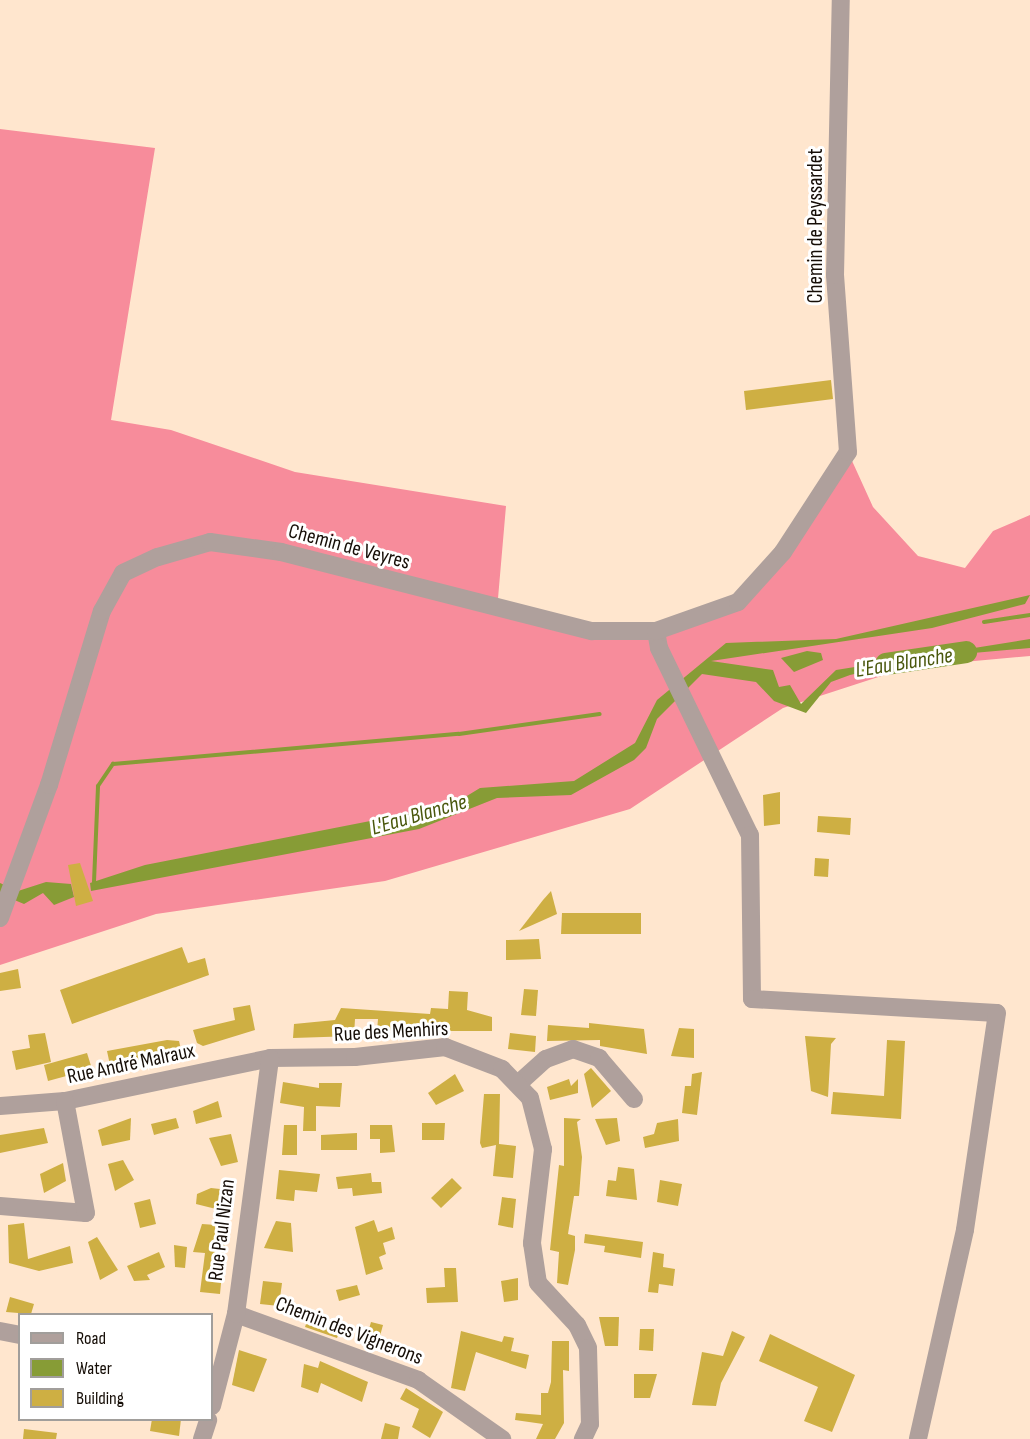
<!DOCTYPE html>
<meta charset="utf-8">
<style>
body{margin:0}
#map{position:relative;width:1030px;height:1439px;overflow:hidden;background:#ffe6ce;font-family:"Sofia Sans Condensed",sans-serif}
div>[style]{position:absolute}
.forest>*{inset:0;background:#f78c9b}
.water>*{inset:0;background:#879c36}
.stream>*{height:4px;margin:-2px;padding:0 2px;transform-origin:2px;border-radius:2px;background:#879c36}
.river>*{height:22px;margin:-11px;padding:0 11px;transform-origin:11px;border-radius:11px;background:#879c36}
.building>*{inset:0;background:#ceaf43}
.minor>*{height:18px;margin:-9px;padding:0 9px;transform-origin:9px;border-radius:9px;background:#afa09c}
span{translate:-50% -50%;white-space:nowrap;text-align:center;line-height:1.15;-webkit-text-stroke:6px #fff;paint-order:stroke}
.street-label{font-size:21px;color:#150d06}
.water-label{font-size:22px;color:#49570c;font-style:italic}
.legend{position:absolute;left:18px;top:1313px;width:195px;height:108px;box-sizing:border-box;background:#fff;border:2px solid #a19e9b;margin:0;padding:8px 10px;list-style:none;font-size:18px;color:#150d06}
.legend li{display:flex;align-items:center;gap:12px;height:30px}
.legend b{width:30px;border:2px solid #a19e9b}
</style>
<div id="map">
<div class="forest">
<div style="clip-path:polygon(0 129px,155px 148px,111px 420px,171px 430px,295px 472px,506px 506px,497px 610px,656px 631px,738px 602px,848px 452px,873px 507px,918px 556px,965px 568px,993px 531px,1030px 515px,1030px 656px,909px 667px,783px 708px,630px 809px,385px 881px,156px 914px,0 965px)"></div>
</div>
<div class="water">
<div style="clip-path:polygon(1030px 595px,1025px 604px,932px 628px,711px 661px,773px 670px,779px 687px,790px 685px,801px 704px,836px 670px,1030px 639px,1030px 648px,928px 657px,850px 675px,831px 682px,806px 713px,774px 701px,756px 682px,702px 674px,657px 719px,646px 748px,634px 760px,571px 795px,497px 798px,419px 829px,91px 891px,90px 883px,145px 865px,452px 805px,480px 788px,574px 781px,635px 743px,657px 700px,726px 643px,836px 639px)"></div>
<div style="clip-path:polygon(807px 651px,821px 653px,823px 660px,794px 672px,781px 658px)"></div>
<div style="clip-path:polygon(46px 882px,71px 884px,74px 897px,54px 905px,43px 893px,24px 904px,0 894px,0 883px,18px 891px)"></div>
</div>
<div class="stream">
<div style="left:984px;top:622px;width:47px;rotate:-8.7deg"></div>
<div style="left:94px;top:882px;width:96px;rotate:-87.6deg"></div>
<div style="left:98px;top:786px;width:27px;rotate:-56deg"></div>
<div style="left:113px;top:764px;width:347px;rotate:-5deg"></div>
<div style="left:459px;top:734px;width:142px;rotate:-8.1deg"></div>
</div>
<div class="river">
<div style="left:886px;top:664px;width:81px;rotate:-8.5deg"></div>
</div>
<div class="building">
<div style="clip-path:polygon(831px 380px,833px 399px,746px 410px,744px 391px)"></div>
<div style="clip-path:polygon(780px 792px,780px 824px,764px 826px,763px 795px)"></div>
<div style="clip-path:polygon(818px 816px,851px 818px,850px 835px,817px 832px)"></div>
<div style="clip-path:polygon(815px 858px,829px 859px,828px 877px,814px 876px)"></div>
<div style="clip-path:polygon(80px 863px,93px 901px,76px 906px,68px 865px)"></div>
<div style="clip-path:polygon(551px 891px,557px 914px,519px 931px,543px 900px)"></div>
<div style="clip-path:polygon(562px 913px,641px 913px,641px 934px,561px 934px)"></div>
<div style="clip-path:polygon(539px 939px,541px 959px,506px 960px,506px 940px)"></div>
<div style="clip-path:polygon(182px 947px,188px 963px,205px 958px,209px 975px,72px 1024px,60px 990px)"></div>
<div style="clip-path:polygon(18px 969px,21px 988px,0 991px,0 973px)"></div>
<div style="clip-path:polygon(524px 989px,538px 990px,536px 1016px,521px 1015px)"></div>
<div style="clip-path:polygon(449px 991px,468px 992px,467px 1010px,492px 1017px,492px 1031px,377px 1031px,378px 1019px,355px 1019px,354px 1036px,293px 1038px,294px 1024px,335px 1020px,341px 1008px,430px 1014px,431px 1008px,448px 1009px)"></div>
<div style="clip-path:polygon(250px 1005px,255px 1030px,203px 1046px,197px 1043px,193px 1030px,235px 1020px,233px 1008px)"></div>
<div style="clip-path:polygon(589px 1023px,644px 1029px,647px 1054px,600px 1046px,600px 1040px,547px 1041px,548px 1025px,589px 1028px)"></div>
<div style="clip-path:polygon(679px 1028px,694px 1029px,694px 1058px,671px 1056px)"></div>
<div style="clip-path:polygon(45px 1033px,51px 1062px,16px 1070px,12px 1051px,30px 1048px,28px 1035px)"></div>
<div style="clip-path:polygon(510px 1033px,536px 1036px,535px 1052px,508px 1049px)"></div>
<div style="clip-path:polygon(805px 1036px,836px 1038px,831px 1044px,828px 1097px,811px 1091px)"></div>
<div style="clip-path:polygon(167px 1040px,179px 1041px,183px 1058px,110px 1065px,107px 1051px)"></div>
<div style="clip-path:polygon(887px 1040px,905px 1041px,901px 1119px,831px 1114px,833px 1092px,884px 1096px)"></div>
<div style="clip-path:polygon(87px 1053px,92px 1069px,48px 1081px,44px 1065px)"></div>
<div style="clip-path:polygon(591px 1068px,611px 1091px,592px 1108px,584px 1074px)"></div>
<div style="clip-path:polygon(702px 1072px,697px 1115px,682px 1113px,685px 1086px,691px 1086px,692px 1074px)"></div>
<div style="clip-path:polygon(455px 1074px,464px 1091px,436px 1105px,428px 1093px)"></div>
<div style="clip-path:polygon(569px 1079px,571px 1086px,578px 1079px,578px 1093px,550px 1100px,547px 1087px)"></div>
<div style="clip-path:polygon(283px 1082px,319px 1088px,319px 1083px,342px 1083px,340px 1107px,316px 1106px,316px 1131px,303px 1131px,304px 1107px,280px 1103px)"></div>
<div style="clip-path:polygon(484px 1094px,500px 1094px,499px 1144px,516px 1146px,513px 1178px,493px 1176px,496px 1145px,482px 1148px,480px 1143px)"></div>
<div style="clip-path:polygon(218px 1101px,222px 1117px,196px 1124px,193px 1111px)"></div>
<div style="clip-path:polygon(131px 1118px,130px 1140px,102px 1146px,98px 1130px)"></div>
<div style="clip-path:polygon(176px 1118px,179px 1128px,154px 1135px,151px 1124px)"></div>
<div style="clip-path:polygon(564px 1118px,581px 1119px,577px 1122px,582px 1157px,579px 1196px,574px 1196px,568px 1234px,575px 1236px,575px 1250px,568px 1285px,557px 1283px,559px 1252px,550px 1250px,559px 1165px,564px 1166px)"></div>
<div style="clip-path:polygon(617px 1118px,620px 1141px,606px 1145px,595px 1119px)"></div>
<div style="clip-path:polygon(678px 1119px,679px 1141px,645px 1148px,643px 1137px,654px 1134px,657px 1123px)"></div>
<div style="clip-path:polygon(422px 1123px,445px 1123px,444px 1140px,422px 1140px)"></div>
<div style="clip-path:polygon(284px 1125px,297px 1125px,297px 1155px,282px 1155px)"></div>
<div style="clip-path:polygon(370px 1125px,392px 1125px,395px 1152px,380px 1153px,380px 1139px,370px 1139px)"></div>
<div style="clip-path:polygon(44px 1128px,48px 1143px,0 1153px,0 1135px)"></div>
<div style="clip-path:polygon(357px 1133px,357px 1150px,321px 1150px,321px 1135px)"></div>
<div style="clip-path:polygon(231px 1134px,238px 1162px,221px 1166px,209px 1138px)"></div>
<div style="clip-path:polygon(123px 1160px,134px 1180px,115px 1191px,108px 1164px)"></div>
<div style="clip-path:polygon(63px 1163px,66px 1181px,44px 1193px,40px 1174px)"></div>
<div style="clip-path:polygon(618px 1167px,634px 1169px,637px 1200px,606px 1196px,608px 1180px,616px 1181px)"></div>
<div style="clip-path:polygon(279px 1170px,320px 1174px,317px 1192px,295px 1190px,294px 1201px,276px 1199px)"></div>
<div style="clip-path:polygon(371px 1173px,372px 1182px,381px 1182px,382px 1193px,353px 1196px,352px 1188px,338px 1189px,336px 1177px)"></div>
<div style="clip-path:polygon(452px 1178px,462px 1188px,441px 1208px,431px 1198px)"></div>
<div style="clip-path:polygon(660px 1180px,682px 1184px,678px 1206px,657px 1202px)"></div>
<div style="clip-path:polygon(211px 1188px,229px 1190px,224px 1211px,196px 1204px,197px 1194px)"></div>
<div style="clip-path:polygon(502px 1197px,516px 1199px,513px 1228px,498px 1225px)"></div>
<div style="clip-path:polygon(150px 1199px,156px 1224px,140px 1228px,134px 1203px)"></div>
<div style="clip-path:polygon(374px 1220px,378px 1232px,392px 1227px,395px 1239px,383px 1243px,386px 1254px,379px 1257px,383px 1269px,366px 1275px,355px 1227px)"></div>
<div style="clip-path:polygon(276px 1221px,291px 1223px,293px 1252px,264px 1248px)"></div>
<div style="clip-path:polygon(24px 1223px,28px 1259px,70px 1246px,73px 1263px,39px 1271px,9px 1263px,8px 1225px)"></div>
<div style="clip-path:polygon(202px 1224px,216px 1225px,215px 1240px,225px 1241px,220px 1294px,200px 1292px,205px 1253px,193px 1252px)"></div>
<div style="clip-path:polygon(585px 1234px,643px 1242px,641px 1258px,604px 1252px,605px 1246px,584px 1243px)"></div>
<div style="clip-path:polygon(97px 1237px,118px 1270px,100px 1280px,88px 1242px)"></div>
<div style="clip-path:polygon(174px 1245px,187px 1247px,185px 1268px,175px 1267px)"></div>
<div style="clip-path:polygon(159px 1252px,165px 1267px,147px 1275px,150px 1280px,134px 1281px,127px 1266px)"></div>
<div style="clip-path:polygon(653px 1252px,664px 1254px,663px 1267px,675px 1269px,673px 1286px,659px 1284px,658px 1293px,648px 1292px)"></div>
<div style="clip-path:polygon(444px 1268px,456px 1268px,458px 1302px,427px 1303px,426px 1288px,445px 1287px)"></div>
<div style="clip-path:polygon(518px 1278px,518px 1300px,504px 1302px,501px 1281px)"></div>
<div style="clip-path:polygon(263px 1281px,282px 1283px,279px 1306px,260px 1304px)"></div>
<div style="clip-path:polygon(357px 1285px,360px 1295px,339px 1301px,336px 1290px)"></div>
<div style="clip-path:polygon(10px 1297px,34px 1304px,31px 1314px,6px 1312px)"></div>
<div style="clip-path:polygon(310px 1313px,342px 1325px,337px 1338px,305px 1327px)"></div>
<div style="clip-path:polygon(599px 1317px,619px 1317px,618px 1346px,605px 1346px)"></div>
<div style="clip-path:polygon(371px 1322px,383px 1325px,377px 1347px,365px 1343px)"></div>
<div style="clip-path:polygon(640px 1329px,654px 1329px,653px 1351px,639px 1350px)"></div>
<div style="clip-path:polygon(461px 1331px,502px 1342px,504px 1336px,514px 1338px,511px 1351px,529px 1355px,526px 1369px,476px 1352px,465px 1391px,451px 1388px)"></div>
<div style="clip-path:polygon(732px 1331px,745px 1337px,721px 1383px,716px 1406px,692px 1405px,702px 1352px,723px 1356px)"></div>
<div style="clip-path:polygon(770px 1334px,855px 1375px,832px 1432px,804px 1421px,818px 1387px,759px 1361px)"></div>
<div style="clip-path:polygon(552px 1341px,569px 1341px,569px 1371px,563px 1370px,564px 1423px,555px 1439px,536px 1439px,543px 1424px,515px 1420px,516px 1413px,541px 1415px,541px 1393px,548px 1393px,551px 1382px)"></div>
<div style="clip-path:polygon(239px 1350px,267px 1359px,254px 1392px,232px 1385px)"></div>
<div style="clip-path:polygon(320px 1361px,368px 1382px,362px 1402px,321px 1383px,318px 1393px,301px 1387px,304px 1364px,318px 1368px)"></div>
<div style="clip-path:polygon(634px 1374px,657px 1374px,650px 1398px,634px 1398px)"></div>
<div style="clip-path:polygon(406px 1388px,443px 1412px,430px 1438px,412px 1427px,419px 1409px,400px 1399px)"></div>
<div style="clip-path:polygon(152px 1419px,181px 1419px,179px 1436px,150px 1431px)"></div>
<div style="clip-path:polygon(385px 1423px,400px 1427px,398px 1439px,381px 1439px)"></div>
<div style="clip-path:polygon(24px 1429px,57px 1433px,56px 1439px,23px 1439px)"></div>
</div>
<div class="minor">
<div style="left:656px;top:631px;width:17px;rotate:80deg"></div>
<div style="left:659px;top:648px;width:208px;rotate:64.1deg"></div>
<div style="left:750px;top:835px;width:164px;rotate:89.3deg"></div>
<div style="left:752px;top:999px;width:245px;rotate:3.3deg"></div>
<div style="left:997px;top:1013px;width:219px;rotate:98.4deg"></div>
<div style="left:965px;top:1230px;width:214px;rotate:102.7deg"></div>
<div style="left:0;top:918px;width:142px;rotate:-69.8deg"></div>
<div style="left:49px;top:785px;width:182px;rotate:-73.1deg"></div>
<div style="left:102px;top:611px;width:43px;rotate:-61.1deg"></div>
<div style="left:123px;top:573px;width:38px;rotate:-25deg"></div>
<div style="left:158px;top:557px;width:54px;rotate:-16.1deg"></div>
<div style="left:210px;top:542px;width:72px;rotate:8deg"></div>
<div style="left:281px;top:552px;width:321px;rotate:14.3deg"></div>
<div style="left:592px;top:631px;width:64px"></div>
<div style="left:656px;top:631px;width:87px;rotate:-19.5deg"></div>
<div style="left:738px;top:602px;width:67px;rotate:-48deg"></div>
<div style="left:783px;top:552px;width:119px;rotate:-57deg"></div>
<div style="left:848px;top:452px;width:177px;rotate:-94.2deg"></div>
<div style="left:835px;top:275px;width:275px;rotate:-88.8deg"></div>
<div style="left:519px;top:1083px;width:36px;rotate:-42deg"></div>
<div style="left:546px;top:1059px;width:29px;rotate:-20deg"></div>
<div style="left:573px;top:1049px;width:28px;rotate:19deg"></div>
<div style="left:599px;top:1058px;width:54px;rotate:49.5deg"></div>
<div style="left:0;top:1106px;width:65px;rotate:-4.4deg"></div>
<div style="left:65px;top:1101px;width:209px;rotate:-11.8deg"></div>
<div style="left:270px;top:1058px;width:85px;rotate:-0.7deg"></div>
<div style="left:355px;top:1057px;width:91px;rotate:-6.3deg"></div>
<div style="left:445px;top:1047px;width:61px;rotate:21.1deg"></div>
<div style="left:502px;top:1069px;width:40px;rotate:46deg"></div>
<div style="left:530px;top:1098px;width:53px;rotate:75.7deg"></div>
<div style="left:543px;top:1149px;width:95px;rotate:96.7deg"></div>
<div style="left:532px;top:1243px;width:40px;rotate:81.5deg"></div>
<div style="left:538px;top:1283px;width:57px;rotate:47.1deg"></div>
<div style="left:577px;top:1325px;width:25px;rotate:64deg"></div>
<div style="left:588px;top:1348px;width:76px;rotate:88.5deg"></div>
<div style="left:590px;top:1424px;width:17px;rotate:115deg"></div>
<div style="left:0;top:1206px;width:86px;rotate:4.7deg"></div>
<div style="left:86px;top:1213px;width:114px;rotate:-100.6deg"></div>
<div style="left:236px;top:1314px;width:194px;rotate:19.9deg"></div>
<div style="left:418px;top:1380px;width:103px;rotate:35.1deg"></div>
<div style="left:0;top:1331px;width:20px;rotate:11deg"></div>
<div style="left:212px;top:1406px;width:95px;rotate:-75.4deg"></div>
<div style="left:236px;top:1314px;width:258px;rotate:-82.4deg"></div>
<div style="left:202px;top:1439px;width:20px;rotate:-72deg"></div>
</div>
<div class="street-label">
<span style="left:816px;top:226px;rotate:-90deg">Chemin de Peyssardet</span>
<span style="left:349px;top:547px;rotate:15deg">Chemin de Veyres</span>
<span style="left:391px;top:1032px;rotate:-3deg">Rue des Menhirs</span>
<span style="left:131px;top:1064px;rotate:-12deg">Rue André Malraux</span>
<span style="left:222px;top:1230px;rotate:-83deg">Rue Paul Nizan</span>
<span style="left:349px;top:1331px;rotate:21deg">Chemin des Vignerons</span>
</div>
<div class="water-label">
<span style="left:904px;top:663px;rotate:-9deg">L'Eau Blanche</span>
<span style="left:419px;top:815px;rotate:-16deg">L'Eau Blanche</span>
</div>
<ul class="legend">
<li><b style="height:8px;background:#afa09c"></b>Road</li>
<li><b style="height:16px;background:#879c36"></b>Water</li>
<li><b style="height:16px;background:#ceaf43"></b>Building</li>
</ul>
</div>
